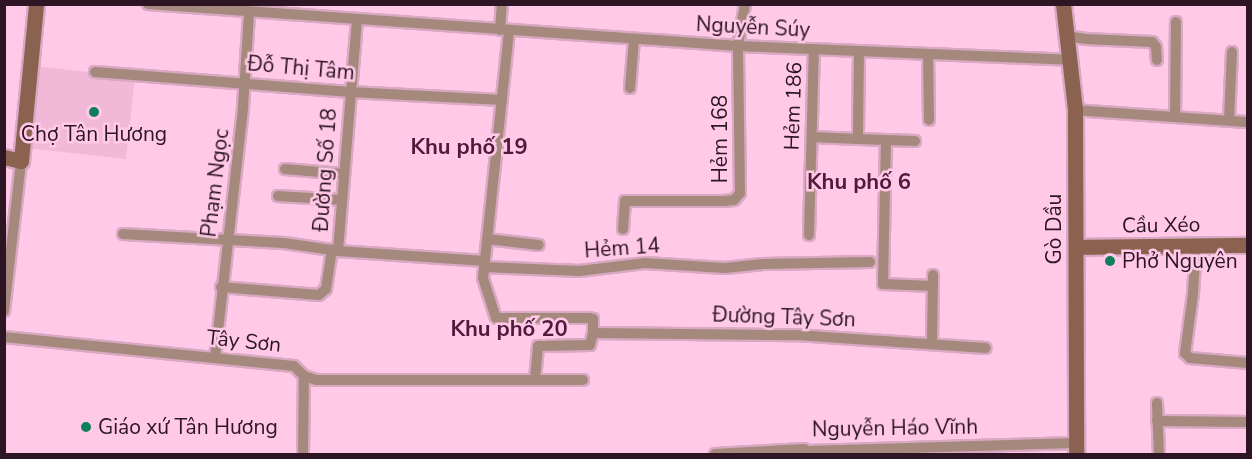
<!DOCTYPE html>
<meta charset="utf-8">
<style>
body{margin:0}
#map{position:relative;width:1252px;height:459px;overflow:hidden;background:#ffc9e7;font-family:"Nunito Sans",sans-serif}
div>[style]{position:absolute}
.built>*{inset:0;background:#f2b8d7}
.roads{filter:drop-shadow(2px 0 #d9a9c4) drop-shadow(-2px 0 #d9a9c4) drop-shadow(0 2px #d9a9c4) drop-shadow(0 -2px #d9a9c4)}
.street>*{height:10px;margin:-5px;padding:0 5px;transform-origin:5px;border-radius:5px;background:#a6897d}
.secondary>*{height:15px;margin:-7.5px;padding:0 7.5px;transform-origin:7.5px;border-radius:7.5px;background:#8b614f}
.dots>*{width:16px;height:16px;translate:-50% -50%;box-sizing:border-box;border:3px solid #ffc9e7;border-radius:50%}
span{translate:-50% -50%;white-space:nowrap;text-align:center;line-height:1.15;-webkit-text-stroke:5px #ffc9e7;paint-order:stroke}
.street-label{font-size:21px;color:#2d1523}
.poi-label{font-size:21px;color:#2d1523}
.left{translate:0 -50%;text-align:left}
.neighbourhood-label{font-size:22px;color:#4f1b3c;font-weight:700}
.frame{position:absolute;inset:0;border:6px solid #2d1523;pointer-events:none}
</style>
<div id="map">
<div class="built">
<div style="clip-path:polygon(33px 66px,135px 77px,126px 159px,27px 148px)"></div>
</div>
<div class="roads">
<div class="street">
<div style="left:148px;top:4px;width:591px;rotate:4.07deg"></div>
<div style="left:738px;top:46px;width:331px;rotate:2.4deg"></div>
<div style="left:500px;top:30px;width:26px;rotate:-86deg"></div>
<div style="left:509px;top:31px;width:248px;rotate:96deg"></div>
<div style="left:483px;top:278px;width:42px;rotate:72deg"></div>
<div style="left:496px;top:318px;width:93px"></div>
<div style="left:589px;top:318px;width:4px;rotate:14deg"></div>
<div style="left:593px;top:319px;width:14px;rotate:90deg"></div>
<div style="left:1067px;top:36px;width:19px;rotate:9deg"></div>
<div style="left:1086px;top:39px;width:66px;rotate:2.6deg"></div>
<div style="left:1152px;top:42px;width:6px;rotate:51deg"></div>
<div style="left:1156px;top:47px;width:13px;rotate:86deg"></div>
<div style="left:859px;top:51px;width:88px;rotate:90.7deg"></div>
<div style="left:858px;top:139px;width:28px;rotate:2deg"></div>
<div style="left:886px;top:140px;width:144px;rotate:91.2deg"></div>
<div style="left:883px;top:284px;width:50px;rotate:2.3deg"></div>
<div style="left:928px;top:54px;width:66px;rotate:89.1deg"></div>
<div style="left:95px;top:72px;width:256px;rotate:4.5deg"></div>
<div style="left:350px;top:92px;width:152px;rotate:3deg"></div>
<div style="left:630px;top:88px;width:49px;rotate:-85.3deg"></div>
<div style="left:1075px;top:110px;width:173px;rotate:4deg"></div>
<div style="left:1175px;top:116px;width:94px;rotate:-89.4deg"></div>
<div style="left:1229px;top:120px;width:68px;rotate:-87.5deg"></div>
<div style="left:812px;top:137px;width:46px;rotate:2.5deg"></div>
<div style="left:886px;top:140px;width:29px;rotate:2deg"></div>
<div style="left:285px;top:169px;width:58px;rotate:4.9deg"></div>
<div style="left:278px;top:196px;width:64px;rotate:3.6deg"></div>
<div style="left:623px;top:229px;width:28px;rotate:-86deg"></div>
<div style="left:625px;top:201px;width:99px"></div>
<div style="left:724px;top:201px;width:10px;rotate:-6deg"></div>
<div style="left:734px;top:200px;width:9px;rotate:-49deg"></div>
<div style="left:740px;top:193px;width:147px;rotate:-90.8deg"></div>
<div style="left:738px;top:46px;width:43px;rotate:-80.5deg"></div>
<div style="left:123px;top:234px;width:161px;rotate:3.2deg"></div>
<div style="left:284px;top:243px;width:55px;rotate:8.4deg"></div>
<div style="left:338px;top:251px;width:147px;rotate:3.9deg"></div>
<div style="left:809px;top:235px;width:186px;rotate:-88.5deg"></div>
<div style="left:487px;top:239px;width:52px;rotate:6.6deg"></div>
<div style="left:1196px;top:246px;width:48px;rotate:93.6deg"></div>
<div style="left:1193px;top:294px;width:60px;rotate:97.7deg"></div>
<div style="left:1185px;top:353px;width:7px;rotate:45deg"></div>
<div style="left:1190px;top:358px;width:58px;rotate:4.9deg"></div>
<div style="left:338px;top:251px;width:232px;rotate:-85.3deg"></div>
<div style="left:484px;top:267px;width:95px;rotate:2.4deg"></div>
<div style="left:579px;top:271px;width:66px;rotate:-6.9deg"></div>
<div style="left:645px;top:263px;width:80px;rotate:3.6deg"></div>
<div style="left:725px;top:268px;width:38px;rotate:-6deg"></div>
<div style="left:763px;top:264px;width:107px;rotate:-1.1deg"></div>
<div style="left:221px;top:287px;width:98px;rotate:4.7deg"></div>
<div style="left:319px;top:295px;width:9px;rotate:-41deg"></div>
<div style="left:326px;top:289px;width:40px;rotate:-81.5deg"></div>
<div style="left:4px;top:311px;width:151px;rotate:-83.5deg"></div>
<div style="left:4px;top:337px;width:291px;rotate:5.7deg"></div>
<div style="left:294px;top:366px;width:14px;rotate:45deg"></div>
<div style="left:304px;top:376px;width:13px;rotate:18deg"></div>
<div style="left:316px;top:380px;width:267px"></div>
<div style="left:932px;top:342px;width:67px;rotate:-89.1deg"></div>
<div style="left:215px;top:358px;width:253px;rotate:-83.6deg"></div>
<div style="left:243px;top:107px;width:94px;rotate:-86.3deg"></div>
<div style="left:535px;top:380px;width:34px;rotate:-85deg"></div>
<div style="left:538px;top:346px;width:52px;rotate:-1.1deg"></div>
<div style="left:590px;top:345px;width:12px;rotate:-76deg"></div>
<div style="left:593px;top:333px;width:203px;rotate:0.6deg"></div>
<div style="left:796px;top:335px;width:190px;rotate:3.9deg"></div>
<div style="left:1157px;top:403px;width:51px;rotate:87.8deg"></div>
<div style="left:1157px;top:421px;width:91px;rotate:0.6deg"></div>
<div style="left:303px;top:454px;width:78px;rotate:-89.3deg"></div>
<div style="left:715px;top:454px;width:89px;rotate:-3.2deg"></div>
<div style="left:804px;top:449px;width:4px;rotate:34deg"></div>
<div style="left:807px;top:451px;width:269px;rotate:-1.7deg"></div>
</div>
<div class="secondary">
<div style="left:1063px;top:4px;width:107px;rotate:83.5deg"></div>
<div style="left:1075px;top:110px;width:344px;rotate:89.8deg"></div>
<div style="left:4px;top:157px;width:17px;rotate:13deg"></div>
<div style="left:21px;top:161px;width:158px;rotate:-84.5deg"></div>
<div style="left:1076px;top:247px;width:172px;rotate:-0.7deg"></div>
</div>
</div>
<div class="dots">
<div style="left:94px;top:112px;background:#0e7e5b"></div>
<div style="left:1110px;top:261px;background:#0e7e5b"></div>
<div style="left:86px;top:427px;background:#0e7e5b"></div>
</div>
<div class="street-label">
<span style="left:753px;top:27px;rotate:3deg">Nguyễn Súy</span>
<span style="left:301px;top:68px;rotate:5deg">Đỗ Thị Tâm</span>
<span style="left:793px;top:106px;rotate:-88deg">Hẻm 186</span>
<span style="left:720px;top:139px;rotate:-90deg">Hẻm 168</span>
<span style="left:325px;top:170px;rotate:-86deg">Đường Số 18</span>
<span style="left:215px;top:183px;rotate:-83deg">Phạm Ngọc</span>
<span style="left:1161px;top:225px;rotate:-1deg">Cầu Xéo</span>
<span style="left:1054px;top:229px;rotate:-90deg">Gò Dầu</span>
<span style="left:622px;top:248px;rotate:-4deg">Hẻm 14</span>
<span style="left:784px;top:317px;rotate:2deg">Đường Tây Sơn</span>
<span style="left:244px;top:341px;rotate:6deg">Tây Sơn</span>
<span style="left:895px;top:428px;rotate:-1deg">Nguyễn Háo Vĩnh</span>
</div>
<div class="poi-label">
<span style="left:94px;top:134px">Chợ Tân Hương</span>
<span class="left" style="left:1122px;top:261px">Phở Nguyên</span>
<span class="left" style="left:98px;top:427px">Giáo xứ Tân Hương</span>
</div>
<div class="neighbourhood-label">
<span style="left:469px;top:148px">Khu phố 19</span>
<span style="left:859px;top:183px">Khu phố 6</span>
<span style="left:509px;top:330px">Khu phố 20</span>
</div>
<div class="frame"></div>
</div>
